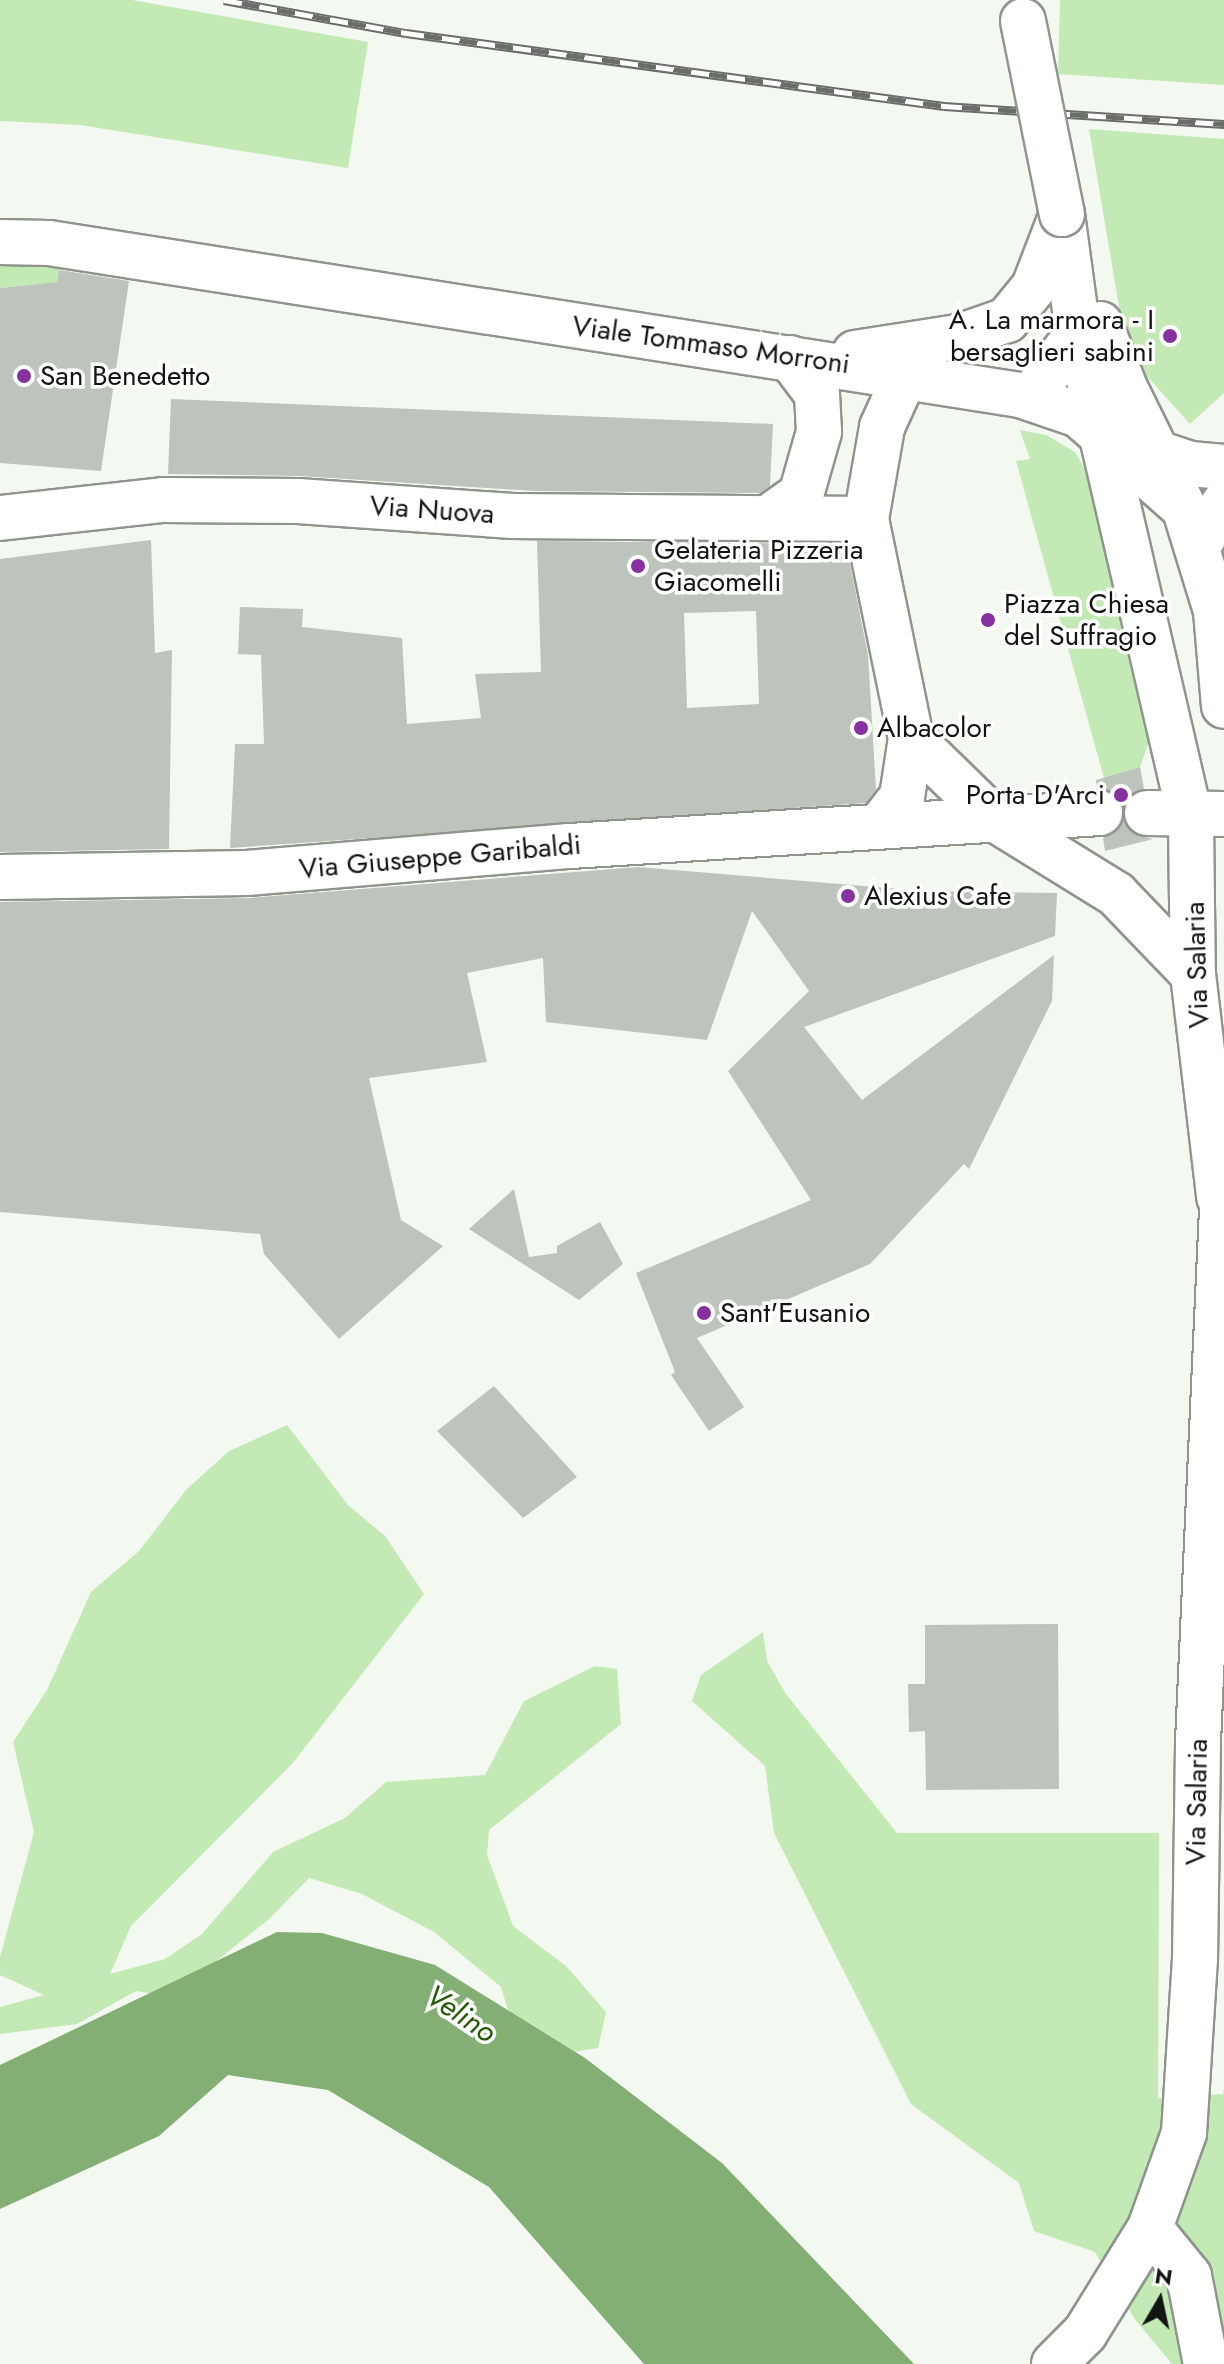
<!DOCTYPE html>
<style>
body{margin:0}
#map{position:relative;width:1224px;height:2364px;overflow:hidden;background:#f3f9f1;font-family:Jost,sans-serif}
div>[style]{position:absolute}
.green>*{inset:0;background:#c3e9b5}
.water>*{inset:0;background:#83ae74}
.building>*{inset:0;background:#bdc4bb}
.roads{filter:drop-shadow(2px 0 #8f958d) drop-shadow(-2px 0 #8f958d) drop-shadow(0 2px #8f958d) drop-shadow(0 -2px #8f958d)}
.street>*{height:44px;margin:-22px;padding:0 22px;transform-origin:22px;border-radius:22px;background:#fff}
.secondary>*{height:44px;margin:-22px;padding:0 22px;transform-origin:22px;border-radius:22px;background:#fff}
.primary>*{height:44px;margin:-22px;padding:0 22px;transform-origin:22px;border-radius:22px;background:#fff}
.rail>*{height:9px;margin-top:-4.5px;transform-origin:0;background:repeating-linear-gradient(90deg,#fff 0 18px,#6a6e69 0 36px);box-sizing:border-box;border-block:2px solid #6a6e69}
.bridges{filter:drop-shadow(2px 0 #8f958d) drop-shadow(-2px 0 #8f958d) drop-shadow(0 2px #8f958d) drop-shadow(0 -2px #8f958d)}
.primary-bridge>*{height:44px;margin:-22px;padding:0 22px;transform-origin:22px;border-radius:22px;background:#fff}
.dots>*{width:22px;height:22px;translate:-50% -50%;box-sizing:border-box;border:4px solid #fff;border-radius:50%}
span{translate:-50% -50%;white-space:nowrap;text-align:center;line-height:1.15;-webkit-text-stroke:7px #fff;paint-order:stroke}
.poi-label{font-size:28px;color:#121512}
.right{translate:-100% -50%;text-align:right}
.left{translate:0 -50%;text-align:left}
.street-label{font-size:28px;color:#121512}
.water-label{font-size:30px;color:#245a04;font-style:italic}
.north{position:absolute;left:1120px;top:2260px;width:80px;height:80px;-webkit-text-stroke:6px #fff;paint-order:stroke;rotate:9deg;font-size:22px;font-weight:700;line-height:32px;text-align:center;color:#121512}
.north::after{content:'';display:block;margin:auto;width:28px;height:36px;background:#121512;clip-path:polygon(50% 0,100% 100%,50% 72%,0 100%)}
</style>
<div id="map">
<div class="green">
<div style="clip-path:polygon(0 0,132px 0,368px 42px,348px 168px,80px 125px,0 121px)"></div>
<div style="clip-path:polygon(1060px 0,1224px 0,1224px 85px,1058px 74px)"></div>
<div style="clip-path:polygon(1089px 129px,1224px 139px,1224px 393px,1190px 424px,1127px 354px)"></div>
<div style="clip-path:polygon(60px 265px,57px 282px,0 288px,0 266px)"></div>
<div style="clip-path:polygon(1020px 430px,1046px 435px,1075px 452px,1095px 487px,1153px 730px,1140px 767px,1104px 778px,1016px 461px,1030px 459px)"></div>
<div style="clip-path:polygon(287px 1425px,348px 1505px,385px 1536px,424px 1594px,292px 1764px,131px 1926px,110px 1974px,165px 1959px,202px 1934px,273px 1852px,345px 1818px,386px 1782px,485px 1775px,524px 1701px,595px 1666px,617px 1669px,621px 1724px,489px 1830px,487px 1855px,513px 1926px,566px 1966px,606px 2012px,598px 2048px,537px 2058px,507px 2007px,501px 1987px,434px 1932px,362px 1894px,309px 1878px,268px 1920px,171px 1997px,136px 1991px,77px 2024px,0 2034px,0 2007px,44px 1995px,0 1975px,0 1957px,34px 1832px,13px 1742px,47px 1690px,91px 1592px,139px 1551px,187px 1489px,229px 1451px)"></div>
<div style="clip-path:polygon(763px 1632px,767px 1661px,786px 1694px,897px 1833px,1159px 1833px,1158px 2098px,1223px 2094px,1224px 2089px,1224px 2364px,1172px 2364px,1134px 2318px,1095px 2252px,1034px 2231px,1019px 2183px,911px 2104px,774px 1833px,765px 1766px,692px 1701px,701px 1675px)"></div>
</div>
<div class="water">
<div style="clip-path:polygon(277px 1932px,322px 1933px,435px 1965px,585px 2058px,722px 2163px,914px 2364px,644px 2364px,489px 2187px,328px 2090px,228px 2075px,159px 2136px,0 2209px,0 2065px)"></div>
</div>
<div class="building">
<div style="clip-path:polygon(59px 270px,129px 281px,101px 471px,0 463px,0 288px,57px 282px)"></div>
<div style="clip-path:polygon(171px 399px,773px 424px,770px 486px,760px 493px,535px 491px,300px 476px,168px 474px)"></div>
<div style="clip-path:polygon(151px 540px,155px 653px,172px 650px,169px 849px,0 852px,0 559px)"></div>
<div style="clip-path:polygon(evenodd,537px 541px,846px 544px,868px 655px,876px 789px,866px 803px,230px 848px,235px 744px,264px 744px,261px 655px,238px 654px,240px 607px,303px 609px,302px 627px,402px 638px,407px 724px,481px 718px,475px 674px,541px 672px,537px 541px,756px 611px,759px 704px,687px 708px,684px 613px,756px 611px)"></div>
<div style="clip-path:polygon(1140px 767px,1144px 789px,1134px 792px,1124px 807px,1112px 791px,1097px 788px,1096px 780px)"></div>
<div style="clip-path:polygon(1124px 819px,1134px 834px,1153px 839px,1105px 851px,1103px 838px,1114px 833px)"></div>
<div style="clip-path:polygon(638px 867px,924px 891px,1057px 893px,1055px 936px,804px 1027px,862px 1100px,1054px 955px,1052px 1001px,969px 1169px,964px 1164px,870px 1264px,697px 1338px,744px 1407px,709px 1431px,671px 1375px,675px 1372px,636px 1273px,811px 1200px,728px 1071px,809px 991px,752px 911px,707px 1040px,546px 1022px,543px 958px,467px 973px,487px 1062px,369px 1078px,401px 1220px,443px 1246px,339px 1339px,264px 1254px,260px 1234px,0 1212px,0 902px,249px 898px)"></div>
<div style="clip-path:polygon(514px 1189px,529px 1257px,557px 1253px,557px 1246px,600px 1222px,623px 1264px,579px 1300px,469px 1229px)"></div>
<div style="clip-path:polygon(494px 1386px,577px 1477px,523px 1518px,437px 1431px)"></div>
<div style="clip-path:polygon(1058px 1624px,1059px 1789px,926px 1790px,925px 1731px,909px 1732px,908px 1684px,925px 1684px,925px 1625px)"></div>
</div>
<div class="roads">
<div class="street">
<div style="left:1157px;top:453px;width:35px;rotate:18deg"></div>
<div style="left:1190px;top:464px;width:34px;rotate:5deg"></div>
<div style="left:769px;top:517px;width:39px;rotate:-35deg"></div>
<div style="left:801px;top:495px;width:66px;rotate:-74.1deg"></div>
<div style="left:819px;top:432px;width:38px;rotate:-93deg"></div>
<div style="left:817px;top:394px;width:45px;rotate:-126.9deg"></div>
<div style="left:0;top:518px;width:164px;rotate:-6.3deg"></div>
<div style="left:163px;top:500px;width:135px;rotate:0.4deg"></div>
<div style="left:298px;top:501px;width:215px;rotate:4deg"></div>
<div style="left:512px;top:516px;width:354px;rotate:0.5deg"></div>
<div style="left:1197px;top:548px;width:52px;rotate:-59deg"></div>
<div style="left:911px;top:738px;width:115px;rotate:44.3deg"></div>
<div style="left:993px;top:818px;width:145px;rotate:31.7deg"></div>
<div style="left:1116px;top:894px;width:111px;rotate:46.1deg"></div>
<div style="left:1147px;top:813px;width:77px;rotate:0.7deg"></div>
<div style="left:880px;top:825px;width:36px;rotate:-52deg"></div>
<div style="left:902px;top:797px;width:60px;rotate:-81.3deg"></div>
<div style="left:911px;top:738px;width:224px;rotate:-101.6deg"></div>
<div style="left:866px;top:519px;width:93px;rotate:-80.1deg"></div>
<div style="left:882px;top:427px;width:58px;rotate:-65.6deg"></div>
<div style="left:0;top:877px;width:247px;rotate:-0.9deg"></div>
<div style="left:247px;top:873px;width:324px;rotate:-4.8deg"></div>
<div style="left:570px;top:846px;width:531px;rotate:-3.56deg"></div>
<div style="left:1150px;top:2228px;width:62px;rotate:50.9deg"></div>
<div style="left:1189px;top:2276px;width:90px;rotate:79.1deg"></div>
</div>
<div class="secondary">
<div style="left:0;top:242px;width:49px;rotate:1.2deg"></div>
<div style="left:49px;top:243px;width:983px;rotate:8.9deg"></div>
<div style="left:1020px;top:395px;width:62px;rotate:18.7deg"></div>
<div style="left:1079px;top:415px;width:140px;rotate:41.5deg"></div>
<div style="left:855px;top:353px;width:104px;rotate:-8.8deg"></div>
<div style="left:958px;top:337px;width:52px;rotate:-19.1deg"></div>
<div style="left:1007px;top:320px;width:43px;rotate:-50.7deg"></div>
<div style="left:1034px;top:287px;width:78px;rotate:-69deg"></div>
<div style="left:1030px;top:398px;width:81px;rotate:-53.6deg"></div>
</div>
<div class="primary">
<div style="left:1062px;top:214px;width:120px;rotate:82.3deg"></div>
<div style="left:1078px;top:333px;width:501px;rotate:76.96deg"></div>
<div style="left:1191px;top:821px;width:153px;rotate:89.3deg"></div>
<div style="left:1193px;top:974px;width:225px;rotate:83.3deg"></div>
<div style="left:1100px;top:324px;width:69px;rotate:68.7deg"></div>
<div style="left:1125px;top:388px;width:136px;rotate:63.8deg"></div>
<div style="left:1185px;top:510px;width:106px;rotate:72.9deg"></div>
<div style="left:1216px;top:611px;width:95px;rotate:85.2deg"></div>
<div style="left:1054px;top:2364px;width:44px;rotate:-45deg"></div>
<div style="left:1085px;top:2333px;width:123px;rotate:-58.2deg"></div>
<div style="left:1150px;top:2228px;width:101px;rotate:-70.3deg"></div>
<div style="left:1184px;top:2133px;width:173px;rotate:-86.4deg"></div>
<div style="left:1195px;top:1960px;width:218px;rotate:-89.2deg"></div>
<div style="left:1198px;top:1742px;width:577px;rotate:-87.42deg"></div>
</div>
</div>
<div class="rail">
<div style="left:224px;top:0;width:185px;rotate:10.3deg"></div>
<div style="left:406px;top:33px;width:543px;rotate:7.73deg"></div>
<div style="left:944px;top:106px;width:281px;rotate:3.7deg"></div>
</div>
<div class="bridges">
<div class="primary-bridge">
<div style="left:1023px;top:21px;width:197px;rotate:78.6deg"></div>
</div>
</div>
<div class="dots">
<div style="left:1170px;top:336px;background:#86319f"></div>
<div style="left:24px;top:376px;background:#86319f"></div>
<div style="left:638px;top:566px;background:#86319f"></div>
<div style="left:988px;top:620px;background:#86319f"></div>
<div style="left:861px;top:728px;background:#86319f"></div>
<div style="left:1121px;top:795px;background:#86319f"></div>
<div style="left:848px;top:896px;background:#86319f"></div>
<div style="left:704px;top:1313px;background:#86319f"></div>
</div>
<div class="poi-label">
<span class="right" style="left:1154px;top:336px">A. La marmora - I<br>bersaglieri sabini</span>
<span class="left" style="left:40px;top:376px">San Benedetto</span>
<span class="left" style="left:654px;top:566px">Gelateria Pizzeria<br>Giacomelli</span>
<span class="left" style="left:1004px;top:620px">Piazza Chiesa<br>del Suffragio</span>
<span class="left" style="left:877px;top:728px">Albacolor</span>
<span class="right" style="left:1105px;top:795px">Porta D'Arci</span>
<span class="left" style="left:864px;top:896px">Alexius Cafe</span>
<span class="left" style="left:720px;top:1313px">Sant'Eusanio</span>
</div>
<div class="street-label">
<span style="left:711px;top:345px;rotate:8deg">Viale Tommaso Morroni</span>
<span style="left:432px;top:510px;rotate:4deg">Via Nuova</span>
<span style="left:440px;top:857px;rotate:-5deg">Via Giuseppe Garibaldi</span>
<span style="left:1197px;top:965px;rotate:-92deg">Via Salaria</span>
<span style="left:1197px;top:1802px;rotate:-89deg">Via Salaria</span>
</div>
<div class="water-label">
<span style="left:461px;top:2014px;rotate:34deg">Velino</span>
</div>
<div class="north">N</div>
</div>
